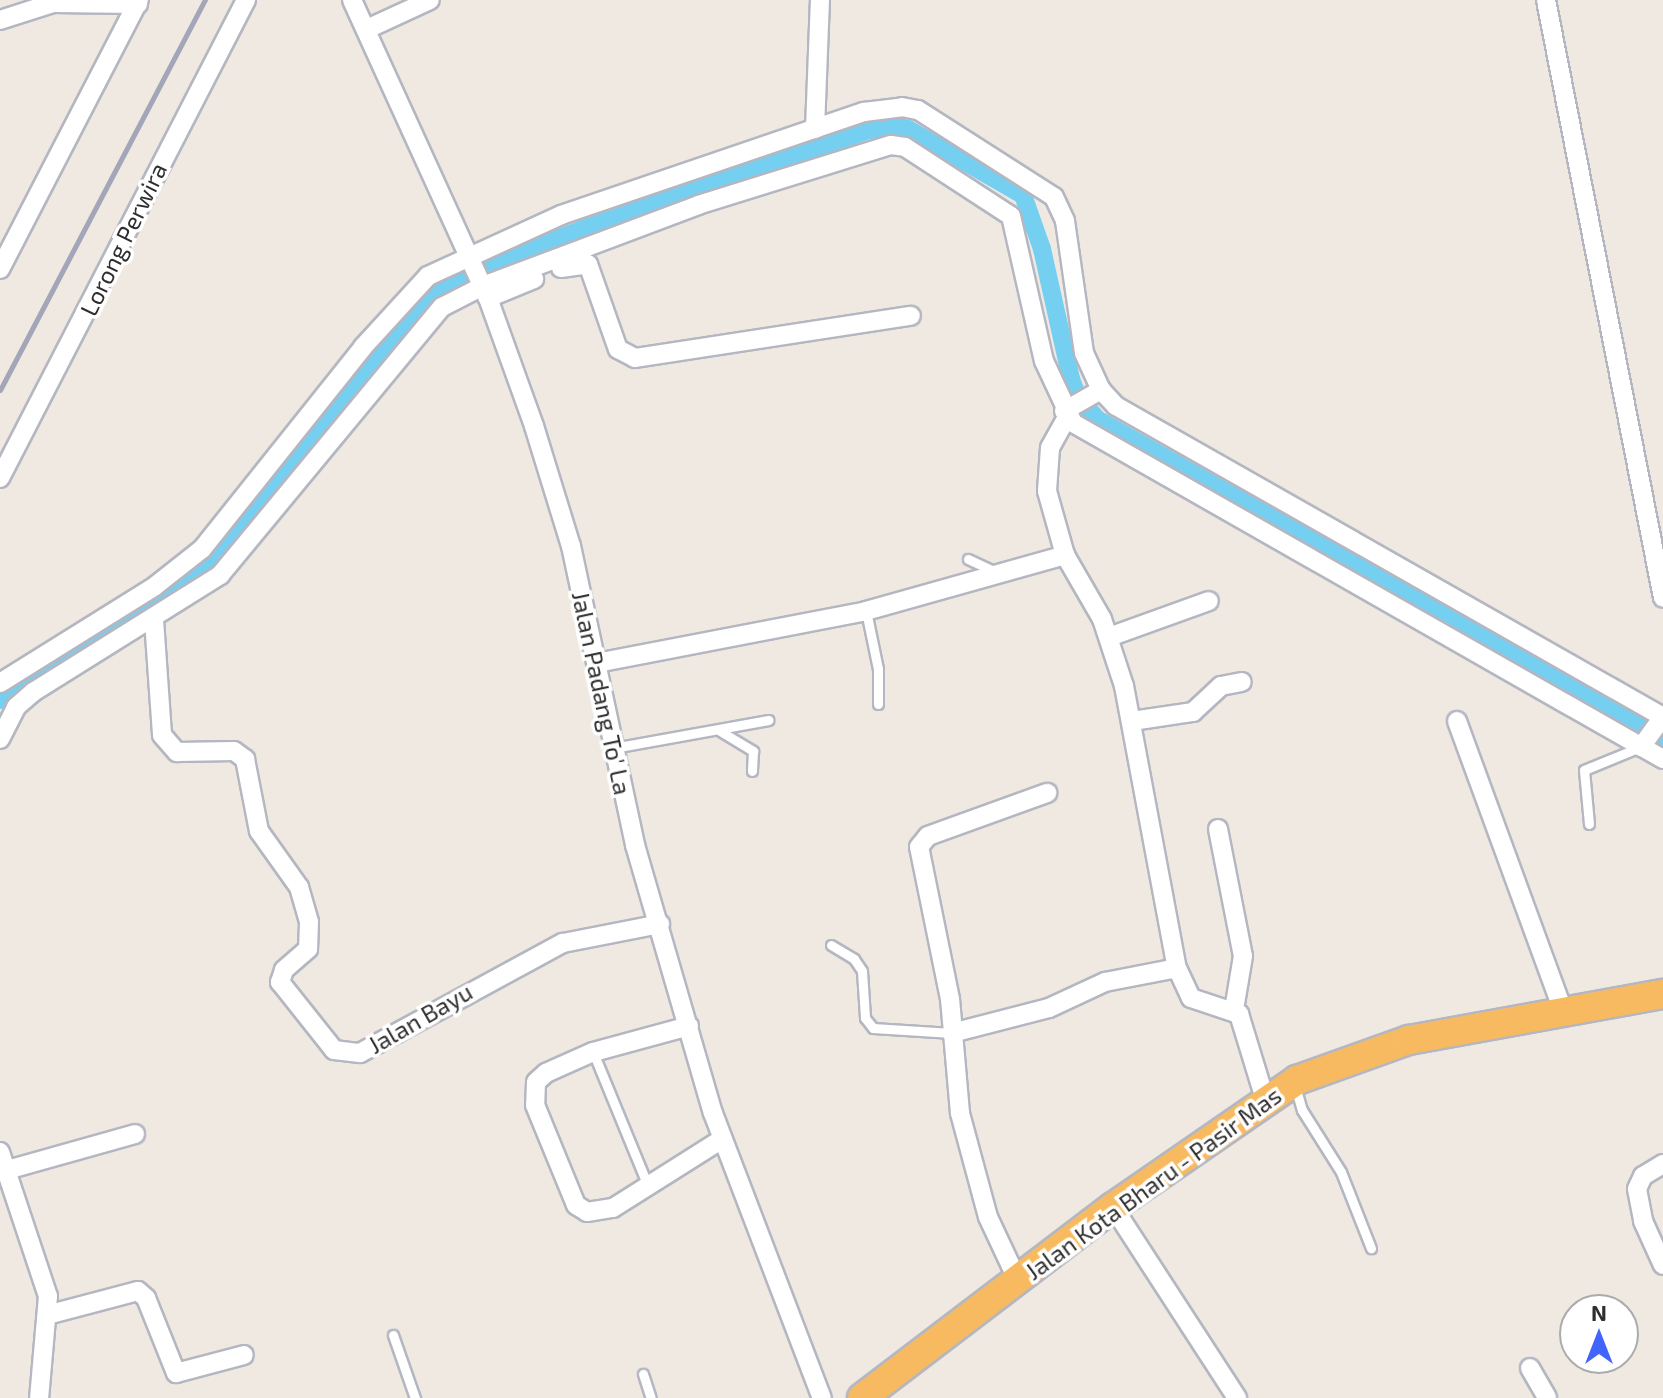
<!DOCTYPE html>
<style>
body{margin:0}
#map{position:relative;width:1663px;height:1398px;overflow:hidden;background:#efe9e1;font-family:"Exo 2",sans-serif}
div>[style]{position:absolute}
.canal>*{height:18px;margin:-9px;padding:0 9px;transform-origin:9px;border-radius:9px;background:#75cff0}
.roads{filter:drop-shadow(2px 0 #b4b7c1) drop-shadow(-2px 0 #b4b7c1) drop-shadow(0 2px #b4b7c1) drop-shadow(0 -2px #b4b7c1)}
.service>*{height:9px;margin:-4.5px;padding:0 4.5px;transform-origin:4.5px;border-radius:4.5px;background:#fff}
.minor>*{height:18px;margin:-9px;padding:0 9px;transform-origin:9px;border-radius:9px;background:#fff}
.trunk>*{height:28px;margin:-14px;padding:0 14px;transform-origin:14px;border-radius:14px;background:#f8ba60}
.rail>*{height:5px;margin:-2.5px;padding:0 2.5px;transform-origin:2.5px;border-radius:2.5px;background:#a3a6b8}
span{translate:-50% -50%;white-space:nowrap;text-align:center;line-height:1.15;-webkit-text-stroke:7px #fff;paint-order:stroke}
.street-label{font-size:24px;color:#2e2e2e}
.north{position:absolute;left:1559px;top:1294px;width:80px;height:80px;box-sizing:border-box;background:#fff;border:2px solid #ababab;border-radius:50%;rotate:0deg;font-size:22px;font-weight:700;line-height:32px;text-align:center;color:#2e2e2e}
.north::after{content:'';display:block;margin:auto;width:28px;height:36px;background:#4264fb;clip-path:polygon(50% 0,100% 100%,50% 72%,0 100%)}
</style>
<div id="map">
<div class="canal">
<div style="left:0;top:700px;width:47px;rotate:-39.8deg"></div>
<div style="left:36px;top:670px;width:191px;rotate:-30.9deg"></div>
<div style="left:200px;top:572px;width:358px;rotate:-50.4deg"></div>
<div style="left:428px;top:296px;width:78px;rotate:-26.6deg"></div>
<div style="left:498px;top:261px;width:91px;rotate:-20.6deg"></div>
<div style="left:583px;top:229px;width:303px;rotate:-19.1deg"></div>
<div style="left:869px;top:130px;width:25px;rotate:-9deg"></div>
<div style="left:894px;top:126px;width:14px;rotate:12deg"></div>
<div style="left:908px;top:129px;width:133px;rotate:29.9deg"></div>
<div style="left:1023px;top:195px;width:57px;rotate:70.6deg"></div>
<div style="left:1042px;top:249px;width:133px;rotate:77.4deg"></div>
<div style="left:1071px;top:379px;width:19px;rotate:69deg"></div>
<div style="left:1078px;top:397px;width:29px;rotate:49deg"></div>
<div style="left:1097px;top:419px;width:650px;rotate:29.48deg"></div>
</div>
<div class="roads">
<div class="service">
<div style="left:968px;top:559px;width:31px;rotate:25deg"></div>
<div style="left:866px;top:611px;width:59px;rotate:78.3deg"></div>
<div style="left:878px;top:669px;width:35px;rotate:90deg"></div>
<div style="left:720px;top:731px;width:39px;rotate:31deg"></div>
<div style="left:753px;top:751px;width:20px;rotate:93deg"></div>
<div style="left:613px;top:748px;width:158px;rotate:-10.2deg"></div>
<div style="left:1589px;top:824px;width:54px;rotate:-95.3deg"></div>
<div style="left:1584px;top:770px;width:61px;rotate:-22.3deg"></div>
<div style="left:831px;top:945px;width:27px;rotate:31deg"></div>
<div style="left:854px;top:959px;width:14px;rotate:56deg"></div>
<div style="left:862px;top:971px;width:47px;rotate:86.3deg"></div>
<div style="left:865px;top:1018px;width:13px;rotate:51deg"></div>
<div style="left:873px;top:1028px;width:79px;rotate:3.6deg"></div>
<div style="left:593px;top:1052px;width:145px;rotate:67.7deg"></div>
<div style="left:1295px;top:1086px;width:25px;rotate:74deg"></div>
<div style="left:1302px;top:1110px;width:73px;rotate:57.8deg"></div>
<div style="left:1341px;top:1172px;width:82px;rotate:68.5deg"></div>
<div style="left:393px;top:1335px;width:67px;rotate:70.8deg"></div>
<div style="left:643px;top:1374px;width:25px;rotate:72deg"></div>
</div>
<div class="minor">
<div style="left:352px;top:0;width:328px;rotate:65.5deg"></div>
<div style="left:488px;top:298px;width:136px;rotate:70.2deg"></div>
<div style="left:534px;top:426px;width:126px;rotate:72.9deg"></div>
<div style="left:571px;top:546px;width:306px;rotate:77.9deg"></div>
<div style="left:635px;top:845px;width:279px;rotate:73.8deg"></div>
<div style="left:713px;top:1113px;width:305px;rotate:69.1deg"></div>
<div style="left:1546px;top:0;width:609px;rotate:78.93deg"></div>
<div style="left:0;top:20px;width:56px;rotate:-17.8deg"></div>
<div style="left:53px;top:3px;width:85px;rotate:0.7deg"></div>
<div style="left:367px;top:29px;width:69px;rotate:-24.7deg"></div>
<div style="left:815px;top:129px;width:129px;rotate:-87.8deg"></div>
<div style="left:561px;top:268px;width:27px;rotate:-8deg"></div>
<div style="left:588px;top:264px;width:90px;rotate:70.6deg"></div>
<div style="left:618px;top:349px;width:19px;rotate:28deg"></div>
<div style="left:635px;top:358px;width:279px;rotate:-8.7deg"></div>
<div style="left:0;top:269px;width:303px;rotate:-62.7deg"></div>
<div style="left:488px;top:298px;width:50px;rotate:-22.4deg"></div>
<div style="left:1064px;top:411px;width:43px;rotate:-29.6deg"></div>
<div style="left:1067px;top:417px;width:35px;rotate:119deg"></div>
<div style="left:1050px;top:448px;width:43px;rotate:94deg"></div>
<div style="left:1047px;top:491px;width:66px;rotate:74.3deg"></div>
<div style="left:1065px;top:555px;width:74px;rotate:60deg"></div>
<div style="left:1102px;top:619px;width:71px;rotate:71.8deg"></div>
<div style="left:1124px;top:686px;width:287px;rotate:79.4deg"></div>
<div style="left:1177px;top:968px;width:33px;rotate:65deg"></div>
<div style="left:1191px;top:998px;width:51px;rotate:18.4deg"></div>
<div style="left:1239px;top:1014px;width:89px;rotate:73deg"></div>
<div style="left:0;top:478px;width:538px;rotate:-62.77deg"></div>
<div style="left:154px;top:620px;width:115px;rotate:86deg"></div>
<div style="left:162px;top:735px;width:23px;rotate:49deg"></div>
<div style="left:177px;top:752px;width:57px;rotate:-1deg"></div>
<div style="left:234px;top:751px;width:14px;rotate:36deg"></div>
<div style="left:245px;top:759px;width:73px;rotate:79deg"></div>
<div style="left:259px;top:831px;width:69px;rotate:54.5deg"></div>
<div style="left:299px;top:887px;width:36px;rotate:74deg"></div>
<div style="left:309px;top:922px;width:27px;rotate:92deg"></div>
<div style="left:308px;top:949px;width:32px;rotate:139deg"></div>
<div style="left:284px;top:970px;width:13px;rotate:108deg"></div>
<div style="left:280px;top:982px;width:87px;rotate:51.5deg"></div>
<div style="left:334px;top:1050px;width:26px;rotate:7deg"></div>
<div style="left:360px;top:1053px;width:231px;rotate:-28.5deg"></div>
<div style="left:563px;top:943px;width:99px;rotate:-11.1deg"></div>
<div style="left:1109px;top:637px;width:106px;rotate:-19.8deg"></div>
<div style="left:597px;top:663px;width:274px;rotate:-10.9deg"></div>
<div style="left:866px;top:611px;width:207px;rotate:-15.7deg"></div>
<div style="left:0;top:683px;width:183px;rotate:-32deg"></div>
<div style="left:155px;top:586px;width:60px;rotate:-38.2deg"></div>
<div style="left:202px;top:549px;width:258px;rotate:-51.4deg"></div>
<div style="left:363px;top:347px;width:96px;rotate:-47.5deg"></div>
<div style="left:428px;top:276px;width:146px;rotate:-24.6deg"></div>
<div style="left:561px;top:215px;width:320px;rotate:-18.8deg"></div>
<div style="left:864px;top:112px;width:38px;rotate:-7deg"></div>
<div style="left:902px;top:107px;width:16px;rotate:11deg"></div>
<div style="left:918px;top:110px;width:161px;rotate:32.6deg"></div>
<div style="left:1054px;top:197px;width:26px;rotate:65deg"></div>
<div style="left:1065px;top:221px;width:133px;rotate:81.8deg"></div>
<div style="left:1084px;top:353px;width:41px;rotate:65.3deg"></div>
<div style="left:1101px;top:390px;width:22px;rotate:47deg"></div>
<div style="left:1116px;top:406px;width:629px;rotate:29.62deg"></div>
<div style="left:1132px;top:721px;width:62px;rotate:-8.4deg"></div>
<div style="left:1193px;top:712px;width:38px;rotate:-43deg"></div>
<div style="left:1221px;top:686px;width:21px;rotate:-11deg"></div>
<div style="left:1457px;top:721px;width:308px;rotate:69.9deg"></div>
<div style="left:0;top:739px;width:36px;rotate:-63deg"></div>
<div style="left:16px;top:707px;width:23px;rotate:-41deg"></div>
<div style="left:33px;top:692px;width:221px;rotate:-32deg"></div>
<div style="left:220px;top:575px;width:348px;rotate:-50.4deg"></div>
<div style="left:442px;top:307px;width:46px;rotate:-27.1deg"></div>
<div style="left:483px;top:286px;width:230px;rotate:-20.6deg"></div>
<div style="left:698px;top:205px;width:202px;rotate:-17.3deg"></div>
<div style="left:891px;top:145px;width:14px;rotate:8deg"></div>
<div style="left:905px;top:147px;width:126px;rotate:33.1deg"></div>
<div style="left:1011px;top:216px;width:149px;rotate:77.2deg"></div>
<div style="left:1044px;top:361px;width:68px;rotate:64.9deg"></div>
<div style="left:1073px;top:423px;width:679px;rotate:29.66deg"></div>
<div style="left:1641px;top:747px;width:37px;rotate:-54deg"></div>
<div style="left:1218px;top:829px;width:129px;rotate:78.9deg"></div>
<div style="left:1243px;top:956px;width:55px;rotate:99.5deg"></div>
<div style="left:689px;top:1026px;width:99px;rotate:164.8deg"></div>
<div style="left:593px;top:1052px;width:51px;rotate:155.9deg"></div>
<div style="left:546px;top:1073px;width:13px;rotate:138deg"></div>
<div style="left:536px;top:1082px;width:23px;rotate:92deg"></div>
<div style="left:535px;top:1105px;width:108px;rotate:67.7deg"></div>
<div style="left:576px;top:1205px;width:13px;rotate:32deg"></div>
<div style="left:587px;top:1212px;width:26px;rotate:-9deg"></div>
<div style="left:613px;top:1208px;width:129px;rotate:-32.3deg"></div>
<div style="left:952px;top:1033px;width:100px;rotate:-14.5deg"></div>
<div style="left:1049px;top:1008px;width:62px;rotate:-24.9deg"></div>
<div style="left:1105px;top:982px;width:73px;rotate:-11deg"></div>
<div style="left:0;top:1152px;width:152px;rotate:71.6deg"></div>
<div style="left:48px;top:1296px;width:102px;rotate:95deg"></div>
<div style="left:1663px;top:1164px;width:23px;rotate:149deg"></div>
<div style="left:1643px;top:1176px;width:14px;rotate:115deg"></div>
<div style="left:1637px;top:1189px;width:33px;rotate:79deg"></div>
<div style="left:1643px;top:1221px;width:48px;rotate:65.6deg"></div>
<div style="left:7px;top:1170px;width:133px;rotate:-15.7deg"></div>
<div style="left:1113px;top:1207px;width:228px;rotate:57deg"></div>
<div style="left:1018px;top:1281px;width:71px;rotate:-115.1deg"></div>
<div style="left:988px;top:1217px;width:108px;rotate:-105.1deg"></div>
<div style="left:960px;top:1113px;width:114px;rotate:-95deg"></div>
<div style="left:950px;top:999px;width:155px;rotate:-101.5deg"></div>
<div style="left:919px;top:847px;width:14px;rotate:-51deg"></div>
<div style="left:928px;top:836px;width:127px;rotate:-19.9deg"></div>
<div style="left:47px;top:1315px;width:94px;rotate:-14.8deg"></div>
<div style="left:138px;top:1291px;width:11px;rotate:41deg"></div>
<div style="left:146px;top:1298px;width:81px;rotate:68.2deg"></div>
<div style="left:176px;top:1373px;width:70px;rotate:-14.8deg"></div>
<div style="left:1530px;top:1368px;width:34px;rotate:60deg"></div>
</div>
<div class="trunk">
<div style="left:862px;top:1398px;width:315px;rotate:-37.3deg"></div>
<div style="left:1113px;top:1207px;width:224px;rotate:-34.6deg"></div>
<div style="left:1297px;top:1080px;width:119px;rotate:-19.7deg"></div>
<div style="left:1409px;top:1040px;width:258px;rotate:-10.3deg"></div>
</div>
</div>
<div class="rail">
<div style="left:0;top:390px;width:441px;rotate:-62.3deg"></div>
</div>
<div class="street-label">
<span style="left:123px;top:239px;rotate:-64deg">Lorong Perwira</span>
<span style="left:602px;top:693px;rotate:78deg">Jalan Padang To' La</span>
<span style="left:420px;top:1018px;rotate:-30deg">Jalan Bayu</span>
<span style="left:1153px;top:1183px;rotate:-36deg">Jalan Kota Bharu - Pasir Mas</span>
</div>
<div class="north">N</div>
</div>
